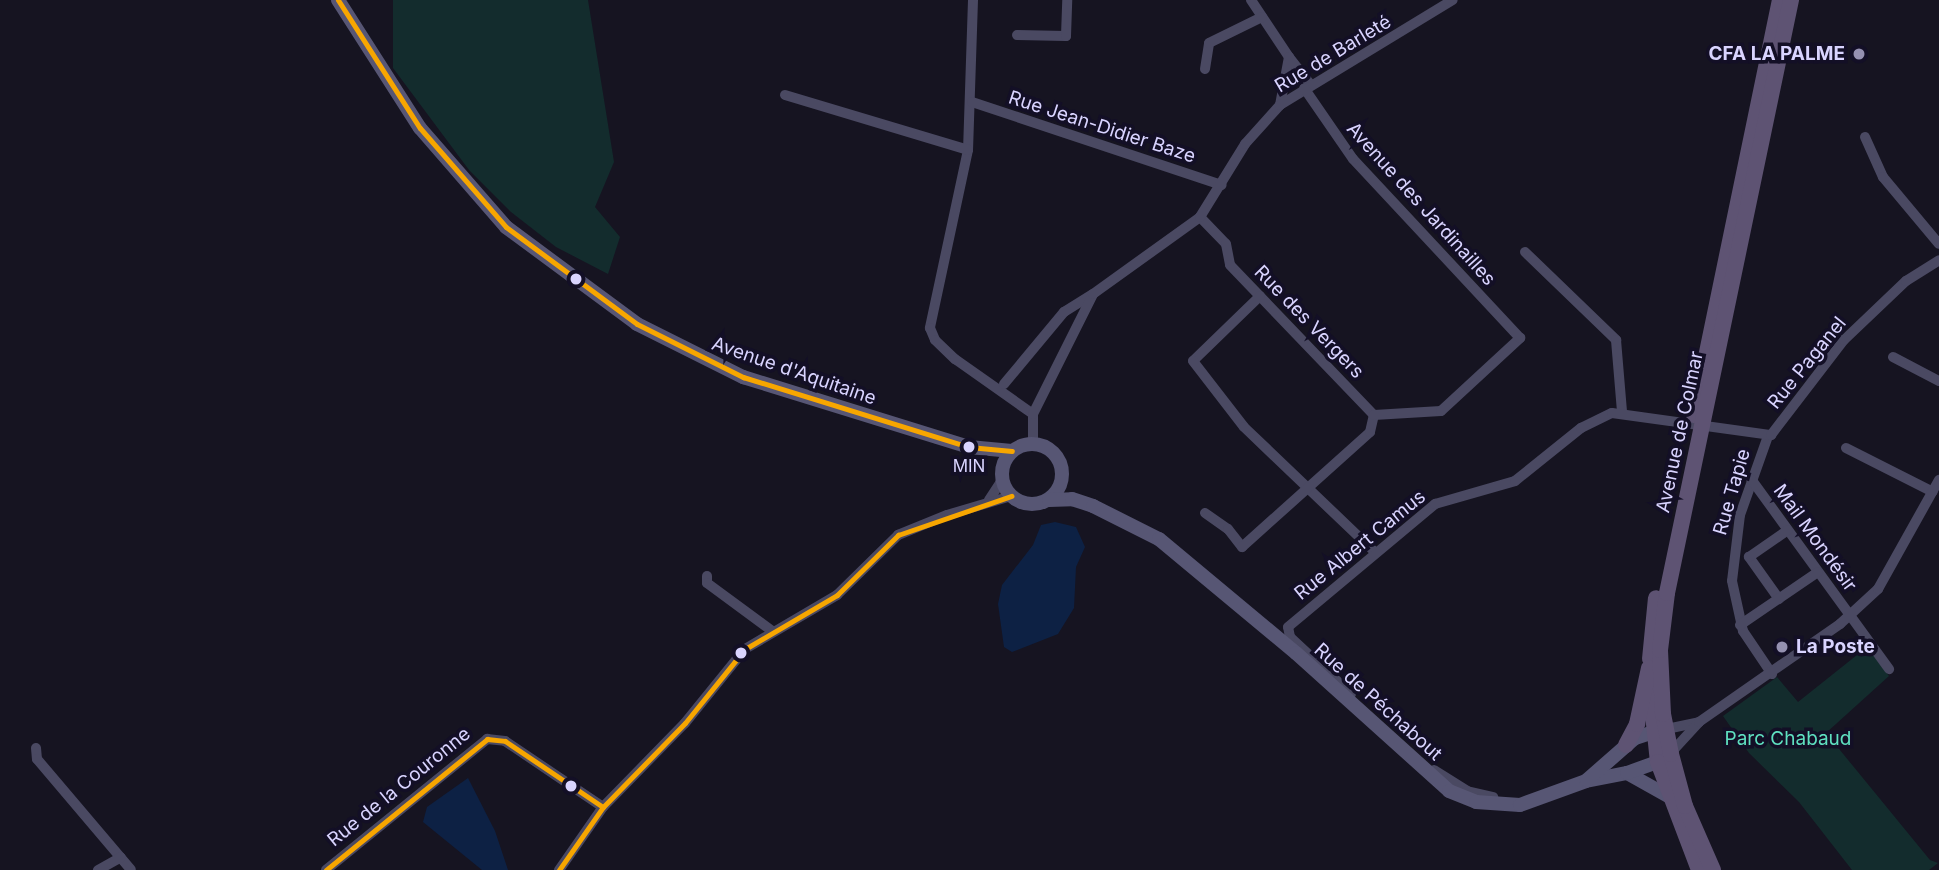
<!DOCTYPE html>
<meta charset="utf-8">
<style>
body{margin:0}
#map{position:relative;width:1939px;height:870px;overflow:hidden;background:#161421;font-family:Inter,sans-serif}
div>[style]{position:absolute}
.green>*{inset:0;background:#132c2d}
.water>*{inset:0;background:#0d2144}
.street>*{height:10px;margin:-5px;padding:0 5px;transform-origin:5px;border-radius:5px;background:#4a4962}
.secondary>*{height:14px;margin:-7px;padding:0 7px;transform-origin:7px;border-radius:7px;background:#575674}
.secondary>.ring{margin:-7px;padding:0;box-sizing:content-box;background:none;border:14px solid #575674;border-radius:50%}
.primary>*{height:16px;margin:-8px;padding:0 8px;transform-origin:8px;border-radius:8px;background:#5e5373}
.bus-1>*{height:5px;margin:-2.5px;padding:0 2.5px;transform-origin:2.5px;border-radius:2.5px;background:#f7a600}
.dots>*{width:19px;height:19px;translate:-50% -50%;box-sizing:border-box;border:4px solid #130f26;border-radius:50%}
span{translate:-50% -50%;white-space:nowrap;text-align:center;line-height:1.15;-webkit-text-stroke:7px #130f26;paint-order:stroke}
.bus-label{font-size:17px;color:#d9d4ff}
.street-label{font-size:19px;color:#d9d4ff}
.poi-label{font-size:19px;color:#d9d4ff;font-weight:700}
.right{translate:-100% -50%;text-align:right}
.left{translate:0 -50%;text-align:left}
.park-label{font-size:19px;color:#5fe0c0}
</style>
<div id="map">
<div class="green">
<div style="clip-path:polygon(393px 0,588px 0,614px 162px,595px 207px,620px 237px,608px 274px,556px 247px,511px 212px,469px 170px,393px 68px)"></div>
<div style="clip-path:polygon(1867px 647px,1889px 676px,1826px 733px,1930px 860px,1938px 863px,1929px 870px,1852px 870px,1799px 802px,1749px 753px,1723px 716px,1777px 677px,1798px 702px)"></div>
</div>
<div class="water">
<div style="clip-path:polygon(1055px 522px,1076px 527px,1085px 547px,1076px 567px,1074px 608px,1058px 634px,1012px 652px,1004px 647px,998px 604px,1002px 585px,1033px 545px,1041px 525px)"></div>
<div style="clip-path:polygon(468px 778px,495px 831px,508px 870px,482px 870px,423px 822px,427px 807px)"></div>
</div>
<div class="street">
<div style="left:973px;top:0;width:150px;rotate:91.9deg"></div>
<div style="left:968px;top:150px;width:182px;rotate:102.1deg"></div>
<div style="left:930px;top:328px;width:13px;rotate:67deg"></div>
<div style="left:935px;top:340px;width:28px;rotate:44deg"></div>
<div style="left:955px;top:359px;width:95px;rotate:35.2deg"></div>
<div style="left:1251px;top:0;width:69px;rotate:56.3deg"></div>
<div style="left:1289px;top:57px;width:49px;rotate:100.6deg"></div>
<div style="left:1017px;top:35px;width:49px;rotate:1.2deg"></div>
<div style="left:1066px;top:36px;width:36px;rotate:-88deg"></div>
<div style="left:1289px;top:57px;width:34px;rotate:52deg"></div>
<div style="left:1205px;top:69px;width:26px;rotate:-81deg"></div>
<div style="left:1209px;top:43px;width:59px;rotate:-26.1deg"></div>
<div style="left:785px;top:95px;width:191px;rotate:16.7deg"></div>
<div style="left:972px;top:102px;width:263px;rotate:18.4deg"></div>
<div style="left:1865px;top:137px;width:44px;rotate:65.8deg"></div>
<div style="left:1883px;top:177px;width:87px;rotate:50.1deg"></div>
<div style="left:1200px;top:217px;width:37px;rotate:46deg"></div>
<div style="left:1226px;top:244px;width:21px;rotate:79deg"></div>
<div style="left:1230px;top:265px;width:208px;rotate:46.2deg"></div>
<div style="left:1525px;top:252px;width:127px;rotate:44deg"></div>
<div style="left:1616px;top:340px;width:71px;rotate:85.2deg"></div>
<div style="left:1260px;top:296px;width:93px;rotate:135.9deg"></div>
<div style="left:1193px;top:361px;width:83px;rotate:52.3deg"></div>
<div style="left:1244px;top:427px;width:182px;rotate:43.7deg"></div>
<div style="left:1893px;top:357px;width:52px;rotate:27.6deg"></div>
<div style="left:1004px;top:384px;width:94px;rotate:-50.2deg"></div>
<div style="left:1064px;top:312px;width:34px;rotate:-32deg"></div>
<div style="left:1768px;top:436px;width:84px;rotate:109.5deg"></div>
<div style="left:1740px;top:515px;width:66px;rotate:96.9deg"></div>
<div style="left:1732px;top:581px;width:51px;rotate:77.6deg"></div>
<div style="left:1743px;top:631px;width:52px;rotate:56deg"></div>
<div style="left:1033px;top:444px;width:30px;rotate:-90deg"></div>
<div style="left:1033px;top:414px;width:134px;rotate:-63.4deg"></div>
<div style="left:1093px;top:294px;width:132px;rotate:-35.7deg"></div>
<div style="left:1200px;top:217px;width:86px;rotate:-58.3deg"></div>
<div style="left:1245px;top:144px;width:52px;rotate:-48.1deg"></div>
<div style="left:1280px;top:105px;width:202px;rotate:-31.3deg"></div>
<div style="left:1846px;top:448px;width:97px;rotate:26.8deg"></div>
<div style="left:1751px;top:479px;width:235px;rotate:54deg"></div>
<div style="left:989px;top:500px;width:24px;rotate:-57deg"></div>
<div style="left:1205px;top:513px;width:28px;rotate:35deg"></div>
<div style="left:1228px;top:529px;width:23px;rotate:52deg"></div>
<div style="left:1242px;top:547px;width:172px;rotate:-41.9deg"></div>
<div style="left:1370px;top:432px;width:17px;rotate:-77deg"></div>
<div style="left:1374px;top:415px;width:67px;rotate:-3.4deg"></div>
<div style="left:1441px;top:411px;width:108px;rotate:-42.7deg"></div>
<div style="left:1520px;top:338px;width:245px;rotate:-133deg"></div>
<div style="left:1353px;top:159px;width:86px;rotate:-124.6deg"></div>
<div style="left:707px;top:576px;width:7px;rotate:90deg"></div>
<div style="left:707px;top:583px;width:81px;rotate:36.4deg"></div>
<div style="left:1779px;top:599px;width:52px;rotate:-125.5deg"></div>
<div style="left:1749px;top:557px;width:47px;rotate:-34.7deg"></div>
<div style="left:1740px;top:625px;width:94px;rotate:-34.2deg"></div>
<div style="left:1351px;top:694px;width:83px;rotate:-136.9deg"></div>
<div style="left:1290px;top:637px;width:10px;rotate:-101deg"></div>
<div style="left:1288px;top:627px;width:192px;rotate:-39.9deg"></div>
<div style="left:1435px;top:504px;width:83px;rotate:-16deg"></div>
<div style="left:1515px;top:481px;width:85px;rotate:-38.8deg"></div>
<div style="left:1581px;top:428px;width:34px;rotate:-26deg"></div>
<div style="left:1612px;top:413px;width:161px;rotate:7.9deg"></div>
<div style="left:1771px;top:435px;width:120px;rotate:-52.5deg"></div>
<div style="left:1844px;top:340px;width:86px;rotate:-43.6deg"></div>
<div style="left:1906px;top:281px;width:39px;rotate:-32deg"></div>
<div style="left:1662px;top:730px;width:38px;rotate:-12deg"></div>
<div style="left:36px;top:748px;width:11px;rotate:85deg"></div>
<div style="left:37px;top:759px;width:145px;rotate:49.7deg"></div>
<div style="left:1668px;top:756px;width:46px;rotate:-47.6deg"></div>
<div style="left:1699px;top:722px;width:172px;rotate:-34.8deg"></div>
<div style="left:1840px;top:624px;width:52px;rotate:-42.6deg"></div>
<div style="left:1878px;top:589px;width:125px;rotate:-60.8deg"></div>
<div style="left:1434px;top:770px;width:39px;rotate:32deg"></div>
<div style="left:1467px;top:791px;width:27px;rotate:13deg"></div>
<div style="left:98px;top:870px;width:26px;rotate:-29deg"></div>
<div style="left:326px;top:870px;width:208px;rotate:-39.1deg"></div>
<div style="left:487px;top:739px;width:18px;rotate:6deg"></div>
<div style="left:505px;top:741px;width:118px;rotate:34deg"></div>
<div style="left:559px;top:870px;width:77px;rotate:-55.1deg"></div>
<div style="left:603px;top:807px;width:117px;rotate:-45.7deg"></div>
<div style="left:685px;top:723px;width:95px;rotate:-51deg"></div>
<div style="left:745px;top:649px;width:107px;rotate:-30.4deg"></div>
<div style="left:837px;top:595px;width:86px;rotate:-44.5deg"></div>
<div style="left:898px;top:535px;width:53px;rotate:-22.2deg"></div>
<div style="left:947px;top:515px;width:67px;rotate:-16.5deg"></div>
</div>
<div class="secondary">
<div style="left:338px;top:0;width:152px;rotate:57.4deg"></div>
<div style="left:420px;top:128px;width:131px;rotate:49deg"></div>
<div style="left:506px;top:227px;width:163px;rotate:36.5deg"></div>
<div style="left:637px;top:324px;width:119px;rotate:26.6deg"></div>
<div style="left:743px;top:377px;width:237px;rotate:17.2deg"></div>
<div style="left:969px;top:447px;width:43px;rotate:5.3deg"></div>
<div class="ring" style="left:1002px;top:444px;width:46px;height:46px"></div>
<div style="left:1049px;top:500px;width:23px;rotate:-2deg"></div>
<div style="left:1072px;top:499px;width:22px;rotate:18deg"></div>
<div style="left:1093px;top:506px;width:74px;rotate:26.6deg"></div>
<div style="left:1159px;top:539px;width:178px;rotate:39.8deg"></div>
<div style="left:1296px;top:653px;width:206px;rotate:42deg"></div>
<div style="left:1449px;top:791px;width:29px;rotate:22deg"></div>
<div style="left:1476px;top:802px;width:44px;rotate:3.9deg"></div>
<div style="left:1520px;top:805px;width:70px;rotate:-20deg"></div>
<div style="left:1586px;top:781px;width:42px;rotate:-11deg"></div>
<div style="left:1627px;top:773px;width:47px;rotate:29.3deg"></div>
<div style="left:1627px;top:773px;width:33px;rotate:-20deg"></div>
<div style="left:1587px;top:780px;width:64px;rotate:-41.2deg"></div>
<div style="left:1635px;top:738px;width:20px;rotate:-18deg"></div>
</div>
<div class="primary">
<div style="left:1694px;top:415px;width:424px;rotate:-78.3deg"></div>
<div style="left:1650px;top:659px;width:61px;rotate:-84.4deg"></div>
<div style="left:1650px;top:685px;width:77px;rotate:84.1deg"></div>
<div style="left:1658px;top:762px;width:116px;rotate:69.2deg"></div>
<div style="left:1626px;top:745px;width:24px;rotate:-62deg"></div>
<div style="left:1637px;top:724px;width:57px;rotate:-77.9deg"></div>
<div style="left:1713px;top:870px;width:70px;rotate:-113.6deg"></div>
<div style="left:1685px;top:806px;width:54px;rotate:-105.1deg"></div>
<div style="left:1671px;top:754px;width:41px;rotate:-101.3deg"></div>
<div style="left:1663px;top:714px;width:64px;rotate:-92.7deg"></div>
<div style="left:1660px;top:650px;width:57px;rotate:-83deg"></div>
<div style="left:1667px;top:593px;width:606px;rotate:-78.19deg"></div>
</div>
<div class="bus-1">
<div style="left:338px;top:0;width:152px;rotate:57.4deg"></div>
<div style="left:420px;top:128px;width:131px;rotate:49deg"></div>
<div style="left:506px;top:227px;width:163px;rotate:36.5deg"></div>
<div style="left:637px;top:324px;width:119px;rotate:26.6deg"></div>
<div style="left:743px;top:377px;width:237px;rotate:17.2deg"></div>
<div style="left:969px;top:447px;width:43px;rotate:5.3deg"></div>
<div style="left:326px;top:870px;width:208px;rotate:-39.1deg"></div>
<div style="left:487px;top:739px;width:18px;rotate:6deg"></div>
<div style="left:505px;top:741px;width:118px;rotate:34deg"></div>
<div style="left:559px;top:870px;width:77px;rotate:-55.1deg"></div>
<div style="left:603px;top:807px;width:117px;rotate:-45.7deg"></div>
<div style="left:685px;top:723px;width:95px;rotate:-51deg"></div>
<div style="left:745px;top:649px;width:107px;rotate:-30.4deg"></div>
<div style="left:837px;top:595px;width:86px;rotate:-44.5deg"></div>
<div style="left:898px;top:535px;width:120px;rotate:-19deg"></div>
</div>
<div class="dots">
<div style="left:1859px;top:54px;background:#9591b1"></div>
<div style="left:576px;top:279px;background:#d9d4ff"></div>
<div style="left:969px;top:447px;background:#d9d4ff"></div>
<div style="left:1782px;top:647px;background:#9591b1"></div>
<div style="left:741px;top:653px;background:#d9d4ff"></div>
<div style="left:571px;top:786px;background:#d9d4ff"></div>
</div>
<div class="bus-label">
<span style="left:969px;top:467px">MIN</span>
</div>
<div class="street-label">
<span style="left:1333px;top:54px;rotate:-31deg">Rue de Barleté</span>
<span style="left:1102px;top:127px;rotate:18deg">Rue Jean-Didier Baze</span>
<span style="left:1421px;top:204px;rotate:48deg">Avenue des Jardinailles</span>
<span style="left:1309px;top:322px;rotate:46deg">Rue des Vergers</span>
<span style="left:1807px;top:363px;rotate:-51deg">Rue Paganel</span>
<span style="left:794px;top:371px;rotate:19deg">Avenue d'Aquitaine</span>
<span style="left:1680px;top:432px;rotate:-78deg">Avenue de Colmar</span>
<span style="left:1732px;top:492px;rotate:-74deg">Rue Tapie</span>
<span style="left:1815px;top:538px;rotate:54deg">Mail Mondésir</span>
<span style="left:1360px;top:545px;rotate:-39deg">Rue Albert Camus</span>
<span style="left:1378px;top:702px;rotate:42deg">Rue de Péchabout</span>
<span style="left:399px;top:787px;rotate:-39deg">Rue de la Couronne</span>
</div>
<div class="poi-label">
<span class="right" style="left:1845px;top:54px">CFA LA PALME</span>
<span class="left" style="left:1796px;top:647px">La Poste</span>
</div>
<div class="park-label">
<span style="left:1788px;top:739px">Parc Chabaud</span>
</div>
</div>
